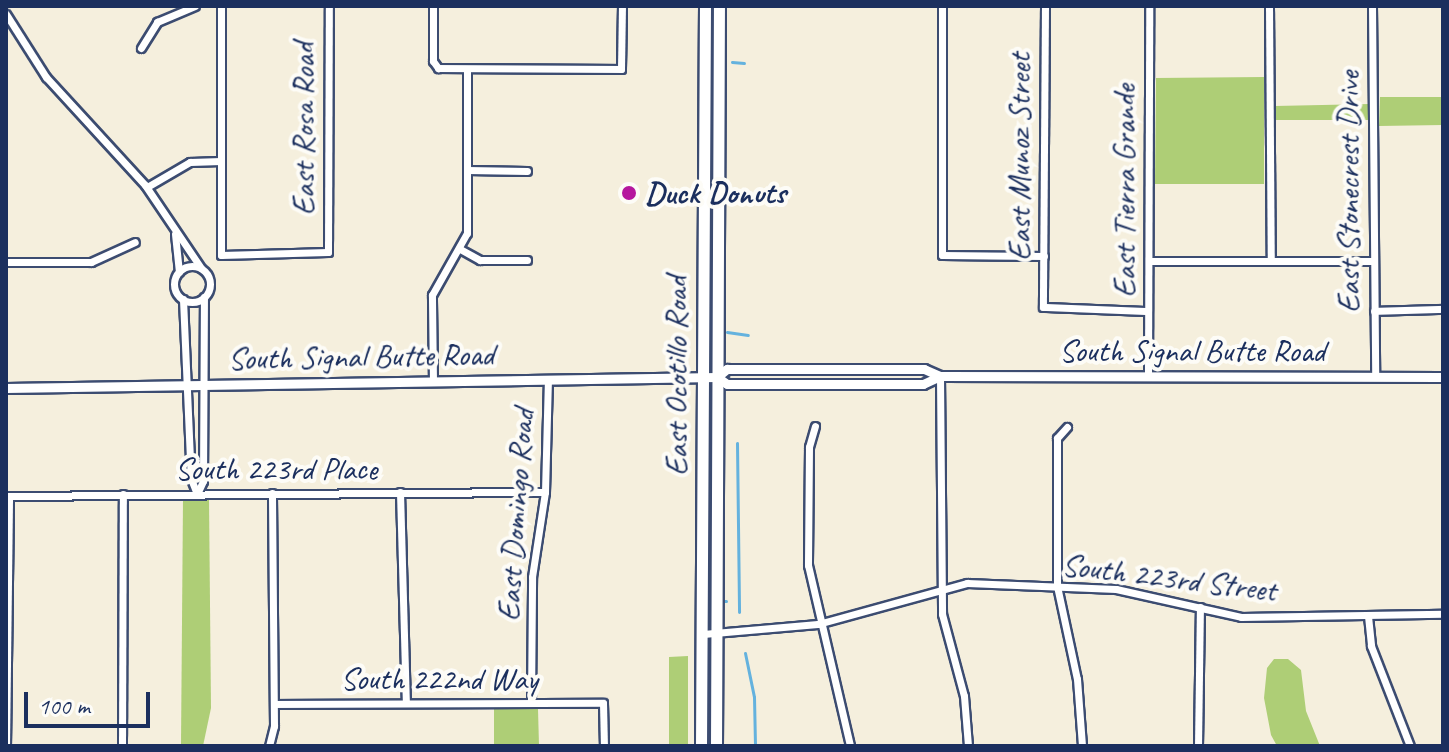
<!DOCTYPE html>
<style>
body{margin:0}
#map{position:relative;width:1449px;height:752px;overflow:hidden;background:#f5efdd;font-family:Caveat,sans-serif}
div>[style]{position:absolute}
.green>*{inset:0;background:#aece76}
.stream>*{height:3px;margin:-1.5px;padding:0 1.5px;transform-origin:1.5px;border-radius:1.5px;background:#64b2de}
.roads{filter:drop-shadow(2px 0 #3c4c71) drop-shadow(-2px 0 #3c4c71) drop-shadow(0 2px #3c4c71) drop-shadow(0 -2px #3c4c71)}
.minor>*{height:7px;margin:-3.5px;padding:0 3.5px;transform-origin:3.5px;border-radius:3.5px;background:#fff}
.minor>.ring{margin:-3.5px;padding:0;box-sizing:content-box;background:none;border:7px solid #fff;border-radius:50%}
.tertiary>*{height:9px;margin:-4.5px;padding:0 4.5px;transform-origin:4.5px;border-radius:4.5px;background:#fff}
.secondary>*{height:11px;margin:-5.5px;padding:0 5.5px;transform-origin:5.5px;border-radius:5.5px;background:#fff}
.dots>*{width:22px;height:22px;translate:-50% -50%;box-sizing:border-box;border:4px solid #fdfcf7;border-radius:50%}
span{translate:-50% -50%;white-space:nowrap;text-align:center;line-height:1.15;-webkit-text-stroke:8px #fdfcf7;paint-order:stroke}
.street-label{font-size:32px;color:#1b2f5e}
.poi-label{font-size:32px;color:#1b2f5e;font-weight:700}
.left{translate:0 -50%;text-align:left}
.frame{position:absolute;inset:0;border:8px solid #1b2f5e;pointer-events:none}
.scale{position:absolute;left:24px;top:692px;width:126px;height:36px;box-sizing:border-box;border:4px solid #1b2f5e;border-top:0;padding-left:10px;font-size:24px;line-height:28px;white-space:nowrap;color:#1b2f5e;-webkit-text-stroke:6px #fdfcf7;paint-order:stroke}
</style>
<div id="map">
<div class="green">
<div style="clip-path:polygon(1264px 77px,1264px 184px,1155px 184px,1156px 78px)"></div>
<div style="clip-path:polygon(1380px 97px,1443px 97px,1443px 125px,1379px 126px)"></div>
<div style="clip-path:polygon(1369px 104px,1368px 120px,1275px 120px,1275px 106px)"></div>
<div style="clip-path:polygon(183px 499px,209px 499px,211px 708px,203px 746px,181px 746px)"></div>
<div style="clip-path:polygon(688px 656px,688px 746px,669px 746px,669px 657px)"></div>
<div style="clip-path:polygon(1274px 659px,1288px 659px,1301px 670px,1306px 711px,1320px 746px,1277px 746px,1271px 735px,1264px 698px,1267px 668px)"></div>
<div style="clip-path:polygon(494px 709px,538px 709px,539px 746px,494px 746px)"></div>
</div>
<div class="stream">
<div style="left:732px;top:62px;width:12px;rotate:5deg"></div>
<div style="left:727px;top:332px;width:21px;rotate:8deg"></div>
<div style="left:737px;top:443px;width:169px;rotate:89.3deg"></div>
<div style="left:724px;top:601px;width:2px"></div>
<div style="left:745px;top:653px;width:45px;rotate:78.4deg"></div>
<div style="left:754px;top:697px;width:49px;rotate:88.8deg"></div>
</div>
<div class="roads">
<div class="minor">
<div style="left:221px;top:6px;width:249px;rotate:90deg"></div>
<div style="left:221px;top:255px;width:107px;rotate:-1.6deg"></div>
<div style="left:328px;top:252px;width:246px;rotate:-89.8deg"></div>
<div style="left:433px;top:6px;width:55px;rotate:90deg"></div>
<div style="left:433px;top:61px;width:9px;rotate:54deg"></div>
<div style="left:438px;top:68px;width:183px;rotate:0.3deg"></div>
<div style="left:621px;top:69px;width:63px;rotate:-89.1deg"></div>
<div style="left:942px;top:6px;width:249px;rotate:90deg"></div>
<div style="left:942px;top:255px;width:102px;rotate:0.6deg"></div>
<div style="left:1045px;top:6px;width:301px;rotate:90.4deg"></div>
<div style="left:1043px;top:307px;width:105px;rotate:2.2deg"></div>
<div style="left:1269px;top:6px;width:255px;rotate:89.6deg"></div>
<div style="left:1372px;top:6px;width:371px;rotate:89.5deg"></div>
<div style="left:6px;top:14px;width:75px;rotate:57.6deg"></div>
<div style="left:46px;top:77px;width:147px;rotate:47.5deg"></div>
<div style="left:145px;top:185px;width:100px;rotate:56deg"></div>
<div style="left:141px;top:48px;width:31px;rotate:-58deg"></div>
<div style="left:157px;top:22px;width:41px;rotate:-22.8deg"></div>
<div style="left:467px;top:170px;width:60px;rotate:1deg"></div>
<div style="left:147px;top:187px;width:50px;rotate:-30.2deg"></div>
<div style="left:190px;top:162px;width:31px;rotate:-2deg"></div>
<div style="left:175px;top:234px;width:38px;rotate:84deg"></div>
<div style="left:460px;top:249px;width:23px;rotate:29deg"></div>
<div style="left:480px;top:260px;width:47px"></div>
<div style="left:1149px;top:261px;width:225px"></div>
<div style="left:6px;top:262px;width:85px"></div>
<div style="left:91px;top:262px;width:48px;rotate:-24.4deg"></div>
<div class="ring" style="left:174px;top:266px;width:29px;height:29px"></div>
<div style="left:183px;top:299px;width:180px;rotate:87.5deg"></div>
<div style="left:191px;top:479px;width:16px;rotate:68deg"></div>
<div style="left:1374px;top:311px;width:69px;rotate:-1.7deg"></div>
<div style="left:940px;top:376px;width:238px;rotate:89.5deg"></div>
<div style="left:942px;top:614px;width:85px;rotate:75deg"></div>
<div style="left:964px;top:696px;width:50px;rotate:85.4deg"></div>
<div style="left:1148px;top:376px;width:370px;rotate:-89.8deg"></div>
<div style="left:433px;top:382px;width:87px;rotate:-90.7deg"></div>
<div style="left:432px;top:295px;width:71px;rotate:-60.6deg"></div>
<div style="left:467px;top:233px;width:164px;rotate:-90deg"></div>
<div style="left:815px;top:426px;width:22px;rotate:106deg"></div>
<div style="left:809px;top:447px;width:118px;rotate:90.5deg"></div>
<div style="left:808px;top:565px;width:186px;rotate:76.9deg"></div>
<div style="left:1067px;top:427px;width:15px;rotate:132deg"></div>
<div style="left:1057px;top:438px;width:148px;rotate:90deg"></div>
<div style="left:1057px;top:586px;width:95px;rotate:77.9deg"></div>
<div style="left:1077px;top:679px;width:67px;rotate:85.7deg"></div>
<div style="left:400px;top:492px;width:211px;rotate:88.4deg"></div>
<div style="left:197px;top:494px;width:14px;rotate:-65deg"></div>
<div style="left:203px;top:481px;width:184px;rotate:-89.7deg"></div>
<div style="left:6px;top:496px;width:539px;rotate:-0.43deg"></div>
<div style="left:1368px;top:616px;width:30px;rotate:84deg"></div>
<div style="left:1371px;top:646px;width:107px;rotate:68.7deg"></div>
<div style="left:703px;top:634px;width:115px;rotate:-5deg"></div>
<div style="left:818px;top:624px;width:155px;rotate:-15.4deg"></div>
<div style="left:967px;top:583px;width:149px;rotate:2.3deg"></div>
<div style="left:1116px;top:589px;width:128px;rotate:12.6deg"></div>
<div style="left:1241px;top:617px;width:202px;rotate:-0.9deg"></div>
<div style="left:531px;top:703px;width:126px;rotate:-89.5deg"></div>
<div style="left:532px;top:577px;width:86px;rotate:-81.3deg"></div>
<div style="left:545px;top:492px;width:112px;rotate:-88.5deg"></div>
<div style="left:274px;top:704px;width:329px;rotate:-0.2deg"></div>
<div style="left:603px;top:703px;width:43px;rotate:88.7deg"></div>
<div style="left:6px;top:746px;width:250px;rotate:-89.3deg"></div>
<div style="left:122px;top:746px;width:252px;rotate:-89.8deg"></div>
<div style="left:269px;top:746px;width:21px;rotate:-76deg"></div>
<div style="left:274px;top:726px;width:233px;rotate:-90.5deg"></div>
<div style="left:1198px;top:746px;width:139px;rotate:-89.2deg"></div>
</div>
<div class="tertiary">
<div style="left:717px;top:377px;width:13px;rotate:-39deg"></div>
<div style="left:727px;top:369px;width:197px"></div>
<div style="left:924px;top:369px;width:17px;rotate:24deg"></div>
<div style="left:940px;top:376px;width:503px;rotate:0.11deg"></div>
<div style="left:6px;top:388px;width:711px;rotate:-0.89deg"></div>
<div style="left:717px;top:377px;width:12px;rotate:35deg"></div>
<div style="left:727px;top:384px;width:196px"></div>
<div style="left:923px;top:384px;width:19px;rotate:-25deg"></div>
</div>
<div class="secondary">
<div style="left:701px;top:746px;width:740px;rotate:-89.69deg"></div>
<div style="left:716px;top:746px;width:740px;rotate:-89.77deg"></div>
</div>
</div>
<div class="dots">
<div style="left:629px;top:193px;background:#b5179e"></div>
</div>
<div class="street-label">
<span style="left:304px;top:129px;rotate:-90deg">East Rosa Road</span>
<span style="left:1020px;top:157px;rotate:-90deg">East Munoz Street</span>
<span style="left:1125px;top:191px;rotate:-90deg">East Tierra Grande</span>
<span style="left:1349px;top:192px;rotate:-90deg">East Stonecrest Drive</span>
<span style="left:1192px;top:351px">South Signal Butte Road</span>
<span style="left:361px;top:357px;rotate:-1deg">South Signal Butte Road</span>
<span style="left:677px;top:376px;rotate:-90deg">East Ocotillo Road</span>
<span style="left:276px;top:469px">South 223rd Place</span>
<span style="left:516px;top:515px;rotate:-86deg">East Domingo Road</span>
<span style="left:1169px;top:578px;rotate:7deg">South 223rd Street</span>
<span style="left:439px;top:679px">South 222nd Way</span>
</div>
<div class="poi-label">
<span class="left" style="left:645px;top:193px">Duck Donuts</span>
</div>
<div class="frame"></div>
<div class="scale">100 m</div>
</div>
